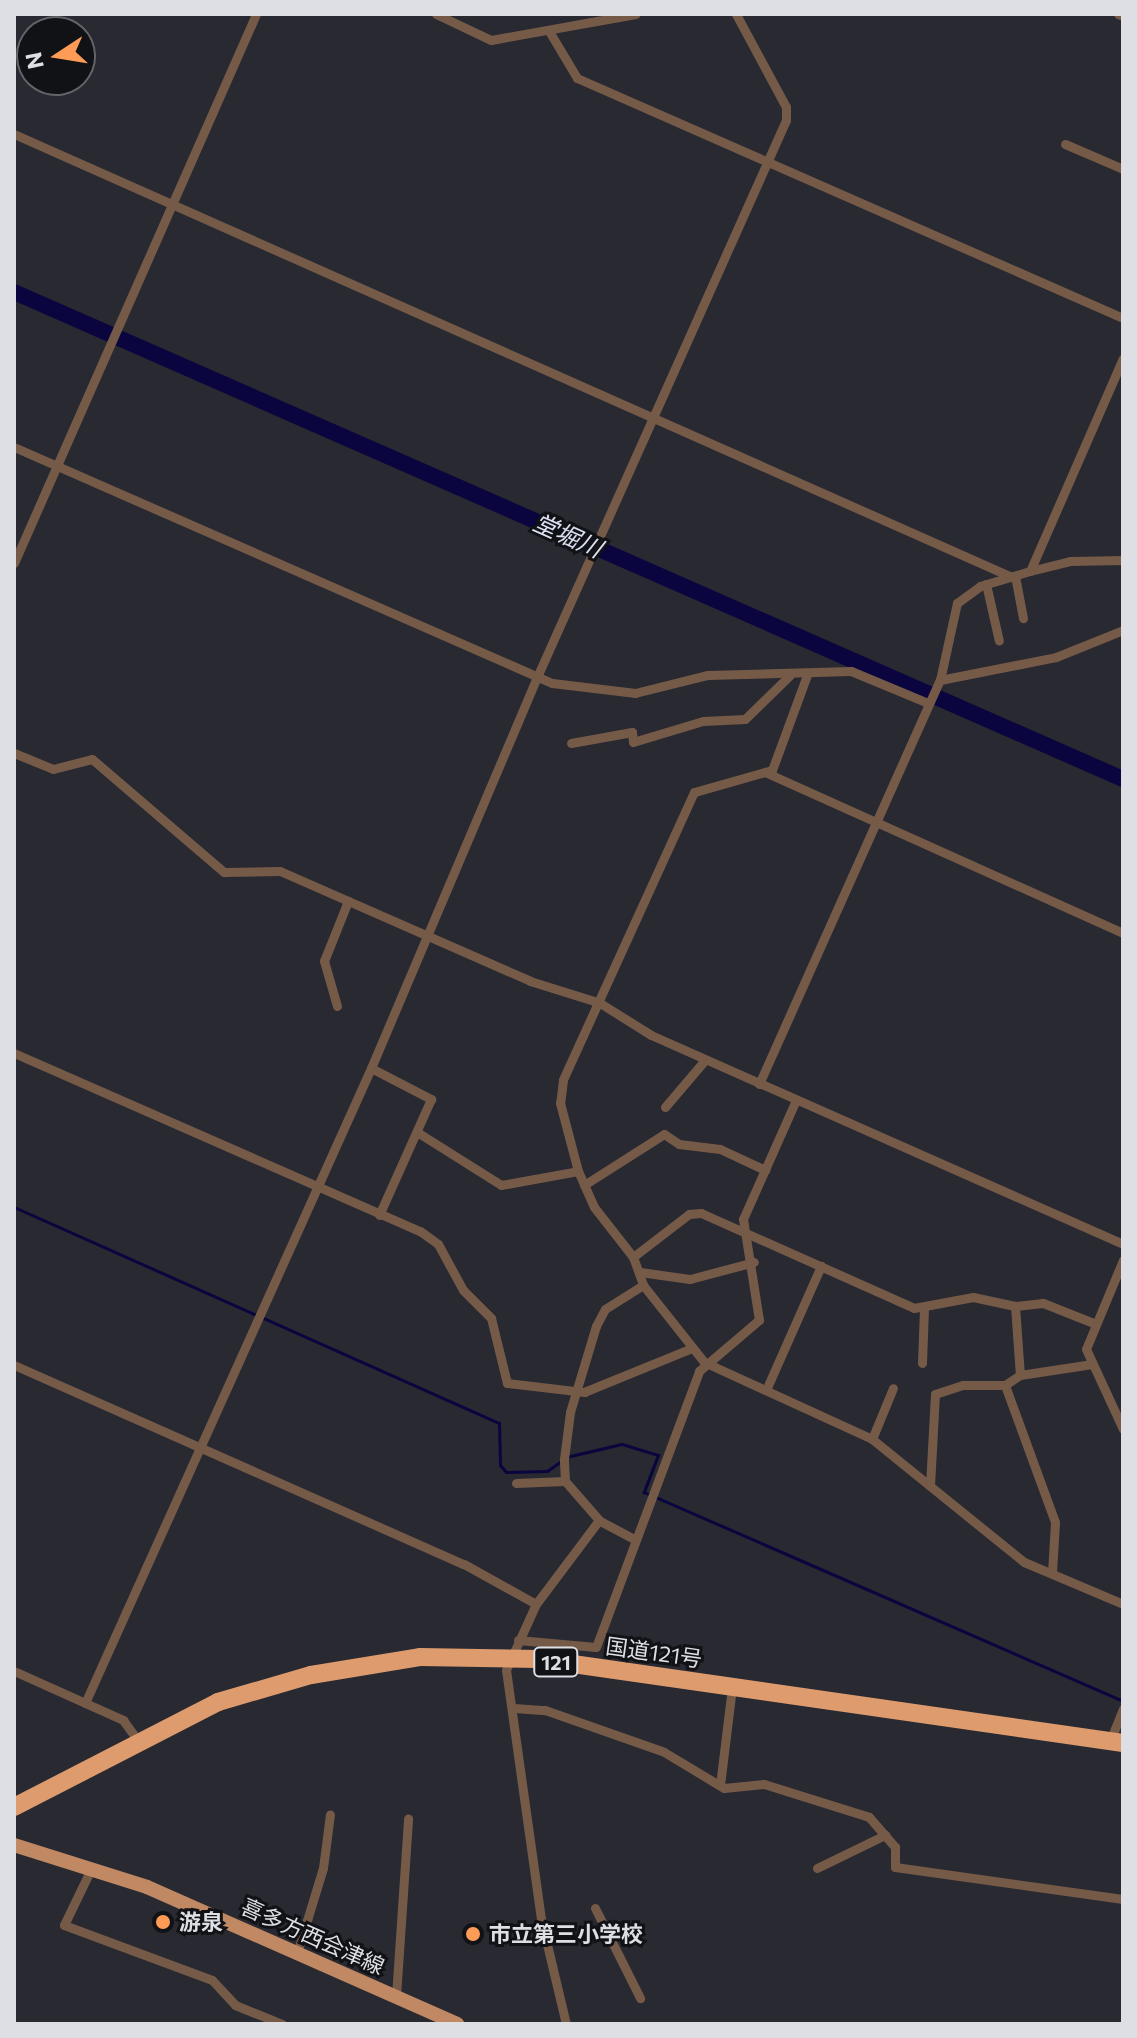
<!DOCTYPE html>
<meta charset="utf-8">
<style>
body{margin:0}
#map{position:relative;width:1137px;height:2038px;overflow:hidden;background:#282931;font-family:Commissioner,"Noto Sans JP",sans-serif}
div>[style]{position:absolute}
.stream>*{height:3px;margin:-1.5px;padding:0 1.5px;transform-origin:1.5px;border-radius:1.5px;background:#0a053e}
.river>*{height:16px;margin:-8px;padding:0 8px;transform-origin:8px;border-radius:8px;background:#0a053e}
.street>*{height:9px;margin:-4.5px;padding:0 4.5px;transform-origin:4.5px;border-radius:4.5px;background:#765a48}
.primary>*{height:14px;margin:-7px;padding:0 7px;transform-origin:7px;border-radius:7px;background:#c08863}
.highway>*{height:18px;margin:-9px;padding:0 9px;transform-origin:9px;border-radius:9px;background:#de9b6e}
.dots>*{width:22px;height:22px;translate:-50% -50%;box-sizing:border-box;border:4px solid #111216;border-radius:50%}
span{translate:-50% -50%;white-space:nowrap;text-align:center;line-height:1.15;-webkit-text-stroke:6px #111216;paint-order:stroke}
.shield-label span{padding:2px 6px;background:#111216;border:2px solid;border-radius:6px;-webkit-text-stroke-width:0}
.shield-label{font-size:20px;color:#dedfe5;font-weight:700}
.street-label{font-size:22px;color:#dedfe5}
.poi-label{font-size:22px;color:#dedfe5;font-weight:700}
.left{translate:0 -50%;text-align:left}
.water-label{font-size:24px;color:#dce1f4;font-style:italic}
.frame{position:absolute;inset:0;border:16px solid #dedfe5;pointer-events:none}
.north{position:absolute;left:16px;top:16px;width:80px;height:80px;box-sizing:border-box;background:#111216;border:2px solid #636469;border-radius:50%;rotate:258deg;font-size:22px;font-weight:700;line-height:32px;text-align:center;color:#dedfe5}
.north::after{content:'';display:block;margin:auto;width:28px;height:36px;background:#fe9c57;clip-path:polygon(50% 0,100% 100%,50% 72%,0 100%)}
</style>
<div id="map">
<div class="stream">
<div style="left:14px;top:1207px;width:531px;rotate:24.01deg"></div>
<div style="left:499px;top:1423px;width:42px;rotate:88.6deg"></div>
<div style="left:500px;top:1465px;width:9px;rotate:49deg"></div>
<div style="left:506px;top:1472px;width:41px;rotate:-1.4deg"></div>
<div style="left:547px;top:1471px;width:16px;rotate:-35deg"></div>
<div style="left:566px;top:1457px;width:57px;rotate:-13.1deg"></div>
<div style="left:622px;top:1444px;width:38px;rotate:17deg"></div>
<div style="left:658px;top:1455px;width:40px;rotate:111deg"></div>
<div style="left:644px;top:1492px;width:523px;rotate:23.57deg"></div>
</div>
<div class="river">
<div style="left:14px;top:292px;width:1211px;rotate:23.71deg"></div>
</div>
<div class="street">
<div style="left:436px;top:14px;width:61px;rotate:25.3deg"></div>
<div style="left:491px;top:40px;width:147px;rotate:-10.2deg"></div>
<div style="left:1118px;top:14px;width:5px;rotate:22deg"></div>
<div style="left:549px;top:31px;width:55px;rotate:59.2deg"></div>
<div style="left:577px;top:78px;width:596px;rotate:23.73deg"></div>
<div style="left:14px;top:134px;width:1092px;rotate:23.94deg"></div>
<div style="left:1065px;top:144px;width:63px;rotate:23.3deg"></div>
<div style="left:14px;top:447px;width:587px;rotate:23.69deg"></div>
<div style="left:552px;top:683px;width:84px;rotate:6.9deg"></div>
<div style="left:635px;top:693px;width:75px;rotate:-13.9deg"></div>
<div style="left:708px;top:675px;width:143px;rotate:-1.6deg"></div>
<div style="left:851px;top:671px;width:83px;rotate:22.6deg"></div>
<div style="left:14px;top:563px;width:600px;rotate:-66.21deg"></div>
<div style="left:1030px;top:571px;width:41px;rotate:-14deg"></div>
<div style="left:1070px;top:561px;width:53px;rotate:-1.1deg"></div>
<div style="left:1015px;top:576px;width:43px;rotate:79.2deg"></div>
<div style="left:986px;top:584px;width:58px;rotate:77.2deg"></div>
<div style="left:807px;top:675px;width:101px;rotate:110.2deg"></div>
<div style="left:772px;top:770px;width:81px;rotate:164.2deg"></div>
<div style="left:694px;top:792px;width:316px;rotate:114.5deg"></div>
<div style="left:563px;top:1080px;width:23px;rotate:97deg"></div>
<div style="left:560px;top:1103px;width:70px;rotate:75.2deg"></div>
<div style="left:578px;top:1171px;width:39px;rotate:66deg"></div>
<div style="left:594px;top:1207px;width:63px;rotate:52deg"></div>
<div style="left:633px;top:1257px;width:30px;rotate:70deg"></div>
<div style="left:643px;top:1285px;width:98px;rotate:51.6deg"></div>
<div style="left:704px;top:1362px;width:185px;rotate:24.6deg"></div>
<div style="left:872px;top:1439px;width:196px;rotate:39deg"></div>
<div style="left:1024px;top:1562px;width:108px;rotate:23deg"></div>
<div style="left:940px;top:680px;width:118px;rotate:-11.2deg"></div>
<div style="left:1056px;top:657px;width:72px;rotate:-21.9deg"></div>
<div style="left:571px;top:743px;width:62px;rotate:-10.2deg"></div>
<div style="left:632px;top:732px;width:10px;rotate:84deg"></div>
<div style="left:633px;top:742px;width:73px;rotate:-16.7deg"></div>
<div style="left:703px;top:721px;width:42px;rotate:-2.7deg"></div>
<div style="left:745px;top:719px;width:63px;rotate:-44.4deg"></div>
<div style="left:14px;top:753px;width:42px;rotate:22.3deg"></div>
<div style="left:53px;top:769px;width:40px;rotate:-14.4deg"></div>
<div style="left:92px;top:759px;width:174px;rotate:40.6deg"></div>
<div style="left:224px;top:872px;width:56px;rotate:-1deg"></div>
<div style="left:280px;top:871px;width:273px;rotate:23.7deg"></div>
<div style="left:530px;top:981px;width:73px;rotate:17.4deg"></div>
<div style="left:600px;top:1003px;width:60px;rotate:32.1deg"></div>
<div style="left:651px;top:1035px;width:516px;rotate:23.88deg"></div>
<div style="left:767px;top:773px;width:390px;rotate:24.2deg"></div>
<div style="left:337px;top:1006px;width:47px;rotate:-106.1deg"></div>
<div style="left:324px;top:961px;width:65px;rotate:-68.2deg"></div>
<div style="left:14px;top:1053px;width:443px;rotate:23.7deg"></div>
<div style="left:420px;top:1231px;width:22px;rotate:36deg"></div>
<div style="left:438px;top:1244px;width:52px;rotate:61.5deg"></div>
<div style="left:463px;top:1290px;width:40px;rotate:45deg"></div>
<div style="left:491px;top:1318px;width:67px;rotate:76.2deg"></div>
<div style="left:507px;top:1383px;width:78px;rotate:6.7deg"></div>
<div style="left:584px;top:1392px;width:117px;rotate:-22.2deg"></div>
<div style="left:371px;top:1068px;width:68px;rotate:27.3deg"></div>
<div style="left:431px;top:1099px;width:127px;rotate:114.1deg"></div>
<div style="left:759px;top:1084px;width:443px;rotate:-65.9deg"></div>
<div style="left:940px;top:680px;width:79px;rotate:-77.6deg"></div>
<div style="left:957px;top:603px;width:29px;rotate:-36deg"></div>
<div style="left:980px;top:586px;width:52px;rotate:-16.7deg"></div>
<div style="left:1030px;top:571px;width:232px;rotate:-66.4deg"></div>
<div style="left:665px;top:1107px;width:62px;rotate:-49.6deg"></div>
<div style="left:417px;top:1132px;width:99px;rotate:32.2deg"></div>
<div style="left:501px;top:1185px;width:78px;rotate:-10.3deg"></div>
<div style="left:584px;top:1185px;width:95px;rotate:-32.5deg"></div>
<div style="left:664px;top:1134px;width:18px;rotate:34deg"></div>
<div style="left:679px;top:1144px;width:41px;rotate:7deg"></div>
<div style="left:720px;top:1149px;width:50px;rotate:25deg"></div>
<div style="left:633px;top:1257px;width:71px;rotate:-37.5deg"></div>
<div style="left:689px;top:1214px;width:12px;rotate:-5deg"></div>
<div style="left:701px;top:1213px;width:233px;rotate:24deg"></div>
<div style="left:914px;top:1308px;width:60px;rotate:-10.6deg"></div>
<div style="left:973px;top:1297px;width:43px;rotate:12.1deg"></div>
<div style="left:1015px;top:1306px;width:28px;rotate:-6deg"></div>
<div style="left:1043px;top:1303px;width:57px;rotate:21.6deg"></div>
<div style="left:1123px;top:1260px;width:96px;rotate:112.6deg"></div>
<div style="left:1086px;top:1349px;width:88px;rotate:65.2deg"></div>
<div style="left:640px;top:1272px;width:50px;rotate:8deg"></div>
<div style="left:690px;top:1279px;width:66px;rotate:-14.9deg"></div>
<div style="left:1015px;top:1306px;width:69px;rotate:85.9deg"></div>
<div style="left:922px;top:1363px;width:54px;rotate:-87.9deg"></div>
<div style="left:14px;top:1365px;width:492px;rotate:23.9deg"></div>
<div style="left:464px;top:1564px;width:82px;rotate:29.1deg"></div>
<div style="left:766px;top:1390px;width:136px;rotate:-66.1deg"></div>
<div style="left:872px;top:1439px;width:55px;rotate:-67.6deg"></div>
<div style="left:516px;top:1483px;width:49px;rotate:-2.3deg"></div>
<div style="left:930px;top:1486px;width:92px;rotate:-86.9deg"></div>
<div style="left:935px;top:1394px;width:29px;rotate:-18deg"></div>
<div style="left:963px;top:1385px;width:42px"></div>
<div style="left:634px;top:1539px;width:40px;rotate:-152deg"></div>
<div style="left:599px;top:1520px;width:52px;rotate:-131.1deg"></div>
<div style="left:565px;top:1481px;width:22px;rotate:-93deg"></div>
<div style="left:564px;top:1459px;width:47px;rotate:-82.7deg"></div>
<div style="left:570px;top:1412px;width:90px;rotate:-73.2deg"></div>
<div style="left:596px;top:1326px;width:19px;rotate:-62deg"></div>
<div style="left:605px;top:1309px;width:45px;rotate:-32.3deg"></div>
<div style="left:1052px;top:1573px;width:51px;rotate:-86.6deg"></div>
<div style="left:1055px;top:1522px;width:146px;rotate:-110.1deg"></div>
<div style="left:1005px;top:1385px;width:18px;rotate:-34deg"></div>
<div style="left:1020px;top:1375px;width:73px;rotate:-8.7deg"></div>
<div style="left:518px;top:1640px;width:78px;rotate:5.1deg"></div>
<div style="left:596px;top:1647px;width:295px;rotate:-69.5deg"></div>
<div style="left:699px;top:1371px;width:79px;rotate:-40.4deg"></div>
<div style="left:759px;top:1320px;width:102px;rotate:-99deg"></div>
<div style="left:743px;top:1219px;width:130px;rotate:-66deg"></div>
<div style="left:14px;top:1671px;width:120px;rotate:24.2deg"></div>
<div style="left:123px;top:1720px;width:26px;rotate:54deg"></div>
<div style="left:85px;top:1703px;width:696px;rotate:-65.75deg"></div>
<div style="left:371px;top:1068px;width:425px;rotate:-67deg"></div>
<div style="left:537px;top:677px;width:610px;rotate:-65.91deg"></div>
<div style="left:786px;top:120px;width:13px;rotate:-90deg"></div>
<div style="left:786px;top:107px;width:106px;rotate:-118.3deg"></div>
<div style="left:514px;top:1708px;width:31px;rotate:4deg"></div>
<div style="left:545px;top:1710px;width:126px;rotate:19.4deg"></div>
<div style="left:664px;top:1752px;width:70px;rotate:31deg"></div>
<div style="left:724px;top:1788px;width:40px;rotate:-5.7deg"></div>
<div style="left:764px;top:1784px;width:110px;rotate:17.4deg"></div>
<div style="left:869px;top:1817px;width:40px;rotate:49deg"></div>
<div style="left:895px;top:1847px;width:20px;rotate:90deg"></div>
<div style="left:895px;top:1867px;width:230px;rotate:8deg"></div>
<div style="left:1110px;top:1741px;width:35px;rotate:-68deg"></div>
<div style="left:720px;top:1785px;width:99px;rotate:-83deg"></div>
<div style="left:817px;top:1868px;width:76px;rotate:-25.9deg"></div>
<div style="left:90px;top:1871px;width:60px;rotate:115.7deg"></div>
<div style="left:64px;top:1925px;width:158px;rotate:20.4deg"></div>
<div style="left:212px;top:1980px;width:34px;rotate:47deg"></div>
<div style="left:235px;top:2005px;width:51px;rotate:22deg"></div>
<div style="left:595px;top:1908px;width:101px;rotate:63.4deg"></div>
<div style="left:297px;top:1953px;width:89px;rotate:-73deg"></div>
<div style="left:323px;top:1868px;width:54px;rotate:-82.6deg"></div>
<div style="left:396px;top:1996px;width:178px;rotate:-86.1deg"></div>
<div style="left:566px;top:2024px;width:108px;rotate:-103.4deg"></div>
<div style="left:541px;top:1919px;width:251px;rotate:-98deg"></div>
<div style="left:506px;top:1670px;width:72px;rotate:-65.6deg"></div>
<div style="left:536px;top:1604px;width:105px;rotate:-53.1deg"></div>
</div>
<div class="primary">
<div style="left:14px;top:1845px;width:139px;rotate:17.5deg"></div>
<div style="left:147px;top:1887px;width:339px;rotate:23.8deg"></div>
</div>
<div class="highway">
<div style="left:14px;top:1807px;width:229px;rotate:-27.2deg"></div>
<div style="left:218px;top:1702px;width:97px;rotate:-16.2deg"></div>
<div style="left:311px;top:1675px;width:110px;rotate:-9.4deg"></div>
<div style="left:420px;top:1657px;width:118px;rotate:1deg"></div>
<div style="left:538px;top:1659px;width:591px;rotate:8.17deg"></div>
</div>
<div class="dots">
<div style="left:163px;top:1922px;background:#fe9c57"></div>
<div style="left:473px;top:1934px;background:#fe9c57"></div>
</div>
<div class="shield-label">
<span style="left:556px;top:1662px">121</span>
</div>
<div class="street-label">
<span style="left:654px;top:1652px;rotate:8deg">国道121号</span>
<span style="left:313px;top:1936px;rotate:24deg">喜多方西会津線</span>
</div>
<div class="poi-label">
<span class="left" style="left:179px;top:1922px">游泉</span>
<span class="left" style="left:489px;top:1934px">市立第三小学校</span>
</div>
<div class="water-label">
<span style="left:568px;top:535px;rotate:24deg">堂堀川</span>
</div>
<div class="frame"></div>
<div class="north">N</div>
</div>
